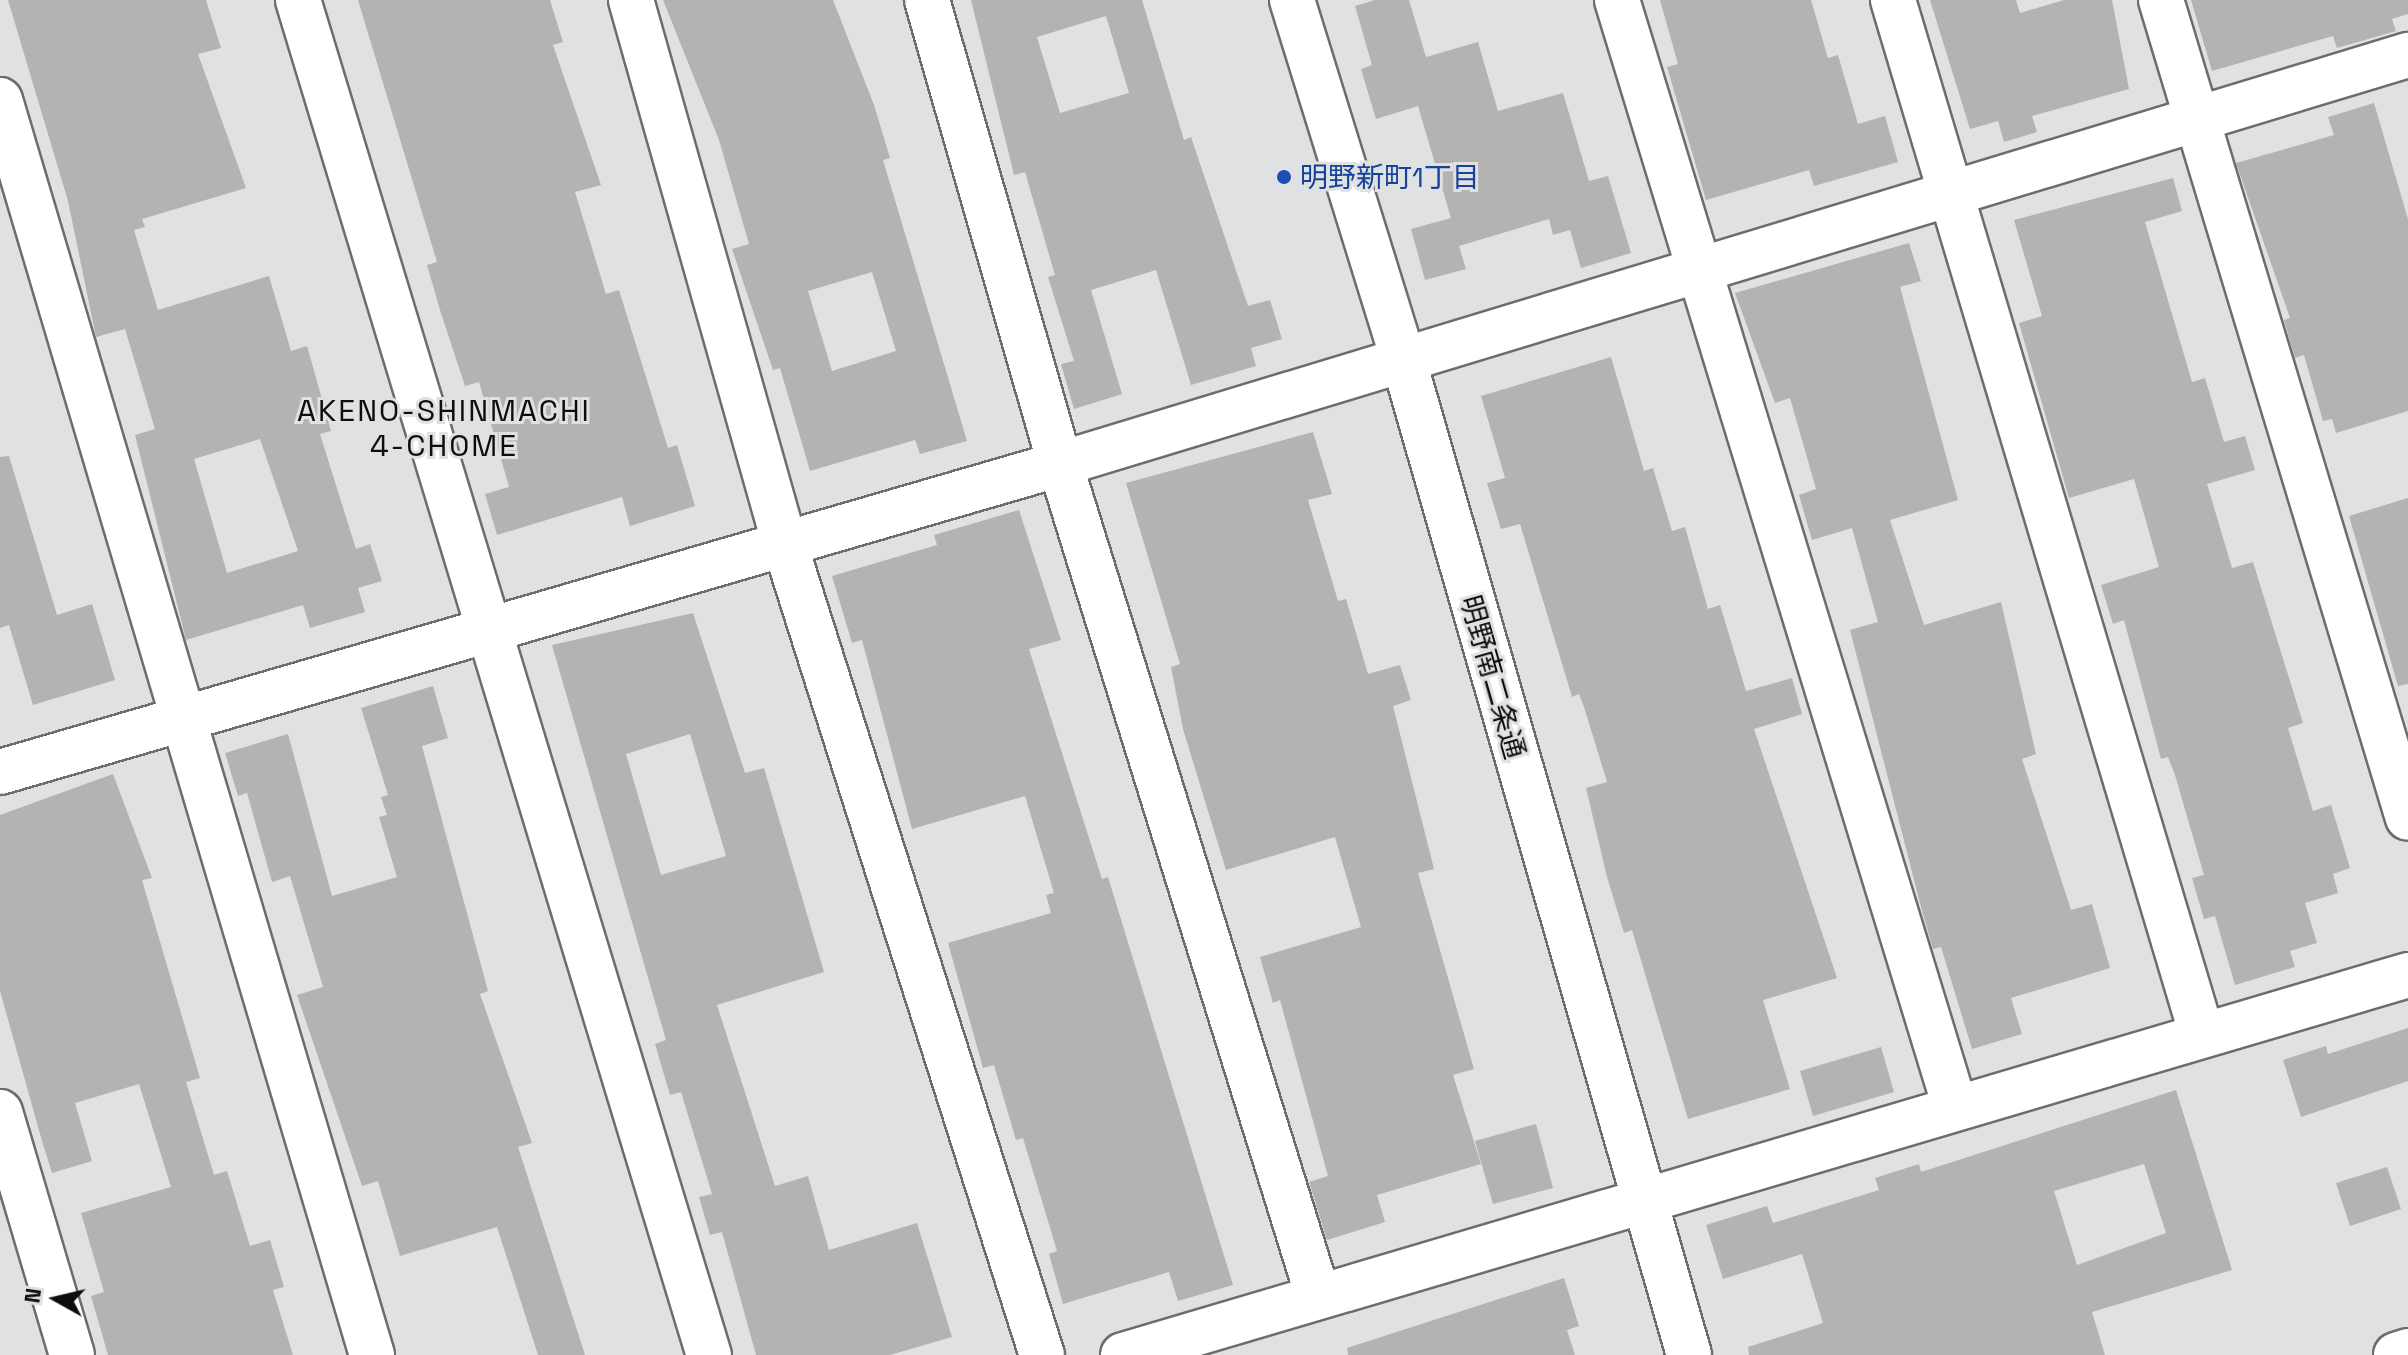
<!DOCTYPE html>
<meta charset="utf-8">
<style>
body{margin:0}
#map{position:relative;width:2408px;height:1355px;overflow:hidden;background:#e0e1e2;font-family:"Space Grotesk","Noto Sans JP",sans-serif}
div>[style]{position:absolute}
.building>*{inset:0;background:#b4b3b2}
.roads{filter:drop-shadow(2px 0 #6c6d6e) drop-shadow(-2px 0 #6c6d6e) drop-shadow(0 2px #6c6d6e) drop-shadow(0 -2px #6c6d6e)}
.minor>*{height:44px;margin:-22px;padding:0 22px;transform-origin:22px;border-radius:22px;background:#fff}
.tertiary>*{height:44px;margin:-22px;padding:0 22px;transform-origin:22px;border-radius:22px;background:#fff}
.dots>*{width:22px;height:22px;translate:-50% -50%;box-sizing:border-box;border:4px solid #e0e1e2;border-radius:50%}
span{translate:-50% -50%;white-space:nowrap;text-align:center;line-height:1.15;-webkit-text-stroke:6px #e0e1e2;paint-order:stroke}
.transit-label{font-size:28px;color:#164399}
.left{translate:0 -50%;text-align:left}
.street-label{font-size:28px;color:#0c0d0d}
.neighbourhood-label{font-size:30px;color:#0c0d0d;letter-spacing:2px}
.north{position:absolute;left:16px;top:1259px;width:80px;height:80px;-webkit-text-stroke:6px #e0e1e2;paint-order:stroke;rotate:278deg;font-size:22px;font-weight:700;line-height:32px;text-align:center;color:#0c0d0d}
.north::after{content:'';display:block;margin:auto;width:28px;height:36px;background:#0c0d0d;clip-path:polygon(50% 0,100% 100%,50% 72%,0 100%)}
</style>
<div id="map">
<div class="building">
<div style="clip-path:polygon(evenodd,8px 0,206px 0,221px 48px,198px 54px,246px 188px,142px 219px,145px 227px,134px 230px,158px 310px,269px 276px,291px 351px,307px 346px,331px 431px,320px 434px,356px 549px,370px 544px,382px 581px,358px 588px,365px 612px,310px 628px,303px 605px,186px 640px,135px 435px,155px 429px,125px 329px,96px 337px,68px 201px,8px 0,260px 439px,298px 551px,227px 573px,194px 459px,260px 439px)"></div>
<div style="clip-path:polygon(358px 0,550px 0,563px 42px,553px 45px,601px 185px,575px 192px,606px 294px,619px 290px,668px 448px,677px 445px,695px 506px,630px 526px,622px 497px,497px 535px,485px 494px,509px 487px,479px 382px,465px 386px,440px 310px,427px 265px,437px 262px)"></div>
<div style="clip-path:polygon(evenodd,663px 0,833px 0,874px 105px,890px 158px,883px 160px,967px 441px,920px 454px,915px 440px,810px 471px,780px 368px,773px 370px,732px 249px,749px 244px,719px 140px,663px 0,872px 272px,896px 351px,832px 371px,808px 291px,872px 272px)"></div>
<div style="clip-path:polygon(evenodd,971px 0,1142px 0,1184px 140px,1191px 137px,1248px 306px,1270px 300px,1282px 339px,1251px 348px,1256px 366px,1191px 385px,1156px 270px,1091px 290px,1122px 394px,1074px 409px,1061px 364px,1074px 361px,1048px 277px,1055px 275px,1025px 172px,1014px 175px,971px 0,1106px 16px,1129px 93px,1060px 113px,1037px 37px,1106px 16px)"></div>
<div style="clip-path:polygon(1375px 0,1409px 0,1426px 57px,1478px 42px,1498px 111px,1563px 93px,1589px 181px,1608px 176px,1631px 253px,1581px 268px,1570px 230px,1553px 235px,1549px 219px,1459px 246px,1466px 269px,1425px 280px,1411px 229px,1451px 218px,1418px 106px,1376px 119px,1361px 69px,1372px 65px,1355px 6px)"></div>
<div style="clip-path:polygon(1660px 0,1811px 0,1828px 58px,1838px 55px,1858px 124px,1885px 116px,1898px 162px,1814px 186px,1809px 170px,1706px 200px,1667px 67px,1678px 64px)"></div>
<div style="clip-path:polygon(1930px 0,2016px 0,2020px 13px,2064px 0,2112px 0,2129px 89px,2032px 116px,2037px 132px,2004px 142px,1998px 121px,1970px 129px)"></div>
<div style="clip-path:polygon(2191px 0,2408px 0,2408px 14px,2392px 19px,2396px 31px,2337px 48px,2333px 36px,2212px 71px)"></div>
<div style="clip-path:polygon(2374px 103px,2408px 219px,2408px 411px,2336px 433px,2332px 419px,2323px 421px,2304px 355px,2295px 358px,2284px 320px,2290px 318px,2236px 163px,2334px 135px,2328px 117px)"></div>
<div style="clip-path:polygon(2173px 178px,2182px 211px,2145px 222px,2192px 382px,2205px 378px,2224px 442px,2245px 436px,2255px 470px,2207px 484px,2232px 568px,2253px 562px,2303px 723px,2288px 728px,2313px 811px,2331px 805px,2350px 868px,2333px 874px,2338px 893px,2305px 903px,2317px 943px,2290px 951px,2295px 967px,2235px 985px,2215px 916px,2204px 919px,2192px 878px,2204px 875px,2175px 775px,2168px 757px,2161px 759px,2124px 620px,2113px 624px,2101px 585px,2159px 567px,2134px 479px,2069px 498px,2019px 323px,2042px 316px,2014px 220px)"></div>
<div style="clip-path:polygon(1909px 243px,1921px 281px,1900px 287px,1958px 500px,1890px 520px,1924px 625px,2001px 602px,2036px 754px,2022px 759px,2071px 910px,2092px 904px,2110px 968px,2011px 998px,2022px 1034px,1972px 1049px,1941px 947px,1933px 949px,1921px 907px,1850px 630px,1878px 622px,1852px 528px,1812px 540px,1799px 495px,1816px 489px,1790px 398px,1775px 403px,1735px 293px)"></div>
<div style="clip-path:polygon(1611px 357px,1644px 471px,1653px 468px,1672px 531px,1685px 527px,1708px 609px,1720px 605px,1746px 691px,1792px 678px,1802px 714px,1754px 729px,1837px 978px,1763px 1000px,1790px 1089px,1688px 1119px,1632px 930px,1624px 933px,1607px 877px,1586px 788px,1607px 782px,1584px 707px,1579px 694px,1572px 697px,1520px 524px,1501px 529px,1487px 483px,1505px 478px,1481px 396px)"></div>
<div style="clip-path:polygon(1313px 432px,1332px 494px,1308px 500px,1338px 601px,1346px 599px,1368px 674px,1400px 665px,1411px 700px,1393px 706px,1434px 869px,1418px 873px,1474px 1069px,1453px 1075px,1481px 1164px,1377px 1195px,1385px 1222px,1327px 1240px,1309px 1182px,1328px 1176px,1280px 1000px,1273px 1003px,1260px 957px,1361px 927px,1335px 837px,1226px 870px,1183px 729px,1171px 667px,1180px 664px,1126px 483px)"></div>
<div style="clip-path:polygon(9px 456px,57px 615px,92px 604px,115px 680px,33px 705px,9px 625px,0 628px,0 457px)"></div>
<div style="clip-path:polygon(2408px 498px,2408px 684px,2398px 686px,2349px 516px)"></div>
<div style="clip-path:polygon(1019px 510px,1061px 640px,1029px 649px,1102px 879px,1108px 877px,1233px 1285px,1178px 1301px,1169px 1272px,1063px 1304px,1049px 1254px,1057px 1251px,1023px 1138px,1016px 1140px,994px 1065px,983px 1068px,948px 943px,1051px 913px,1046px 895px,1054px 893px,1025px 796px,912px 829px,862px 640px,852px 643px,832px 576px,937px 545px,934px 535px)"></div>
<div style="clip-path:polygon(evenodd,693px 613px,745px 773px,764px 768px,824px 972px,717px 1005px,775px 1186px,808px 1176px,829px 1250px,917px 1223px,952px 1337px,890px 1355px,756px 1355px,722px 1232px,710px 1235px,699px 1197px,712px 1194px,681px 1092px,670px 1095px,655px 1044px,666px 1040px,552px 645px,693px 613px,690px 734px,726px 856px,661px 875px,626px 754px,690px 734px)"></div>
<div style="clip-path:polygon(433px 686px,448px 738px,422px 746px,488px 991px,480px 994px,532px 1143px,518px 1147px,585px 1355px,538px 1355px,497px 1227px,400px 1256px,378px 1181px,362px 1186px,297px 995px,323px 987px,290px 876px,272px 882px,247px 793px,238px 796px,225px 753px,288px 734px,332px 896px,397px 877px,379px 817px,387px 815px,381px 797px,388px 795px,361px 708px)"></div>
<div style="clip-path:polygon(113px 774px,152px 878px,142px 880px,200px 1078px,186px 1082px,214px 1175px,227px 1171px,250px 1246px,270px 1240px,284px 1287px,273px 1290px,293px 1355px,108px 1355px,91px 1296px,104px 1292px,81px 1213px,171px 1187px,139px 1084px,75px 1103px,92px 1161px,52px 1173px,42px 1141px,0 991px,0 815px)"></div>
<div style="clip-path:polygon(2408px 1028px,2408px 1081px,2301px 1117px,2283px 1060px,2326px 1046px,2328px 1054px)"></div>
<div style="clip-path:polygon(1881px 1047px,1894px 1092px,1813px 1116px,1800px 1071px)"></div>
<div style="clip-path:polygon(evenodd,2176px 1090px,2232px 1270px,2092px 1312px,2105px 1355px,1749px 1355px,1748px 1347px,1823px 1323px,1802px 1254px,1723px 1279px,1706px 1225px,1767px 1206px,1773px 1223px,1879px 1190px,1875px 1178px,1919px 1164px,1921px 1172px,2176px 1090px,2144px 1164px,2166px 1233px,2077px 1265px,2054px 1191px,2144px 1164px)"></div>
<div style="clip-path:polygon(1536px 1124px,1553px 1188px,1493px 1204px,1475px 1141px)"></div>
<div style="clip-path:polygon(2387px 1167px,2401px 1209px,2350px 1226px,2336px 1183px)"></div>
<div style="clip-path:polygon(1564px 1278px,1579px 1326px,1567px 1330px,1575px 1355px,1348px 1355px,1347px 1348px)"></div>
</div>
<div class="roads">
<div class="minor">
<div style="left:298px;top:0;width:1416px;rotate:73.13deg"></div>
<div style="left:631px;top:0;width:566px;rotate:74.22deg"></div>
<div style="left:785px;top:545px;width:850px;rotate:72.4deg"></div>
<div style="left:927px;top:0;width:483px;rotate:74deg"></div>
<div style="left:1060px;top:464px;width:871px;rotate:72.77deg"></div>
<div style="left:1617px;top:0;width:1157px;rotate:73.02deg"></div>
<div style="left:1893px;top:0;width:1080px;rotate:73.38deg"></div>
<div style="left:2161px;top:0;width:854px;rotate:73.2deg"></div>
<div style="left:0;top:100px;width:1309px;rotate:73.49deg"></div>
<div style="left:0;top:772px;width:1104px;rotate:-16.2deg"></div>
<div style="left:1060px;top:464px;width:1409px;rotate:-16.88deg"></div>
<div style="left:0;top:1112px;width:253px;rotate:73.5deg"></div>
<div style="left:1123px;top:1355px;width:1340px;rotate:-16.47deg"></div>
<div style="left:2396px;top:1355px;width:13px;rotate:-18deg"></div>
</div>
<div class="tertiary">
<div style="left:1292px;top:0;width:375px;rotate:72.8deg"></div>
<div style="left:1403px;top:358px;width:1037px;rotate:73.99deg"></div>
</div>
</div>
<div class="dots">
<div style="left:1284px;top:177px;background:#1a4fb4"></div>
</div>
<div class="transit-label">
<span class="left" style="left:1300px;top:177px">明野新町1丁目</span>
</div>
<div class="street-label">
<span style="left:1493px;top:677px;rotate:74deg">明野南二条通</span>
</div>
<div class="neighbourhood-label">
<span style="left:444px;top:428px">AKENO-SHINMACHI<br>4-CHOME</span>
</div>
<div class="north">N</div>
</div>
